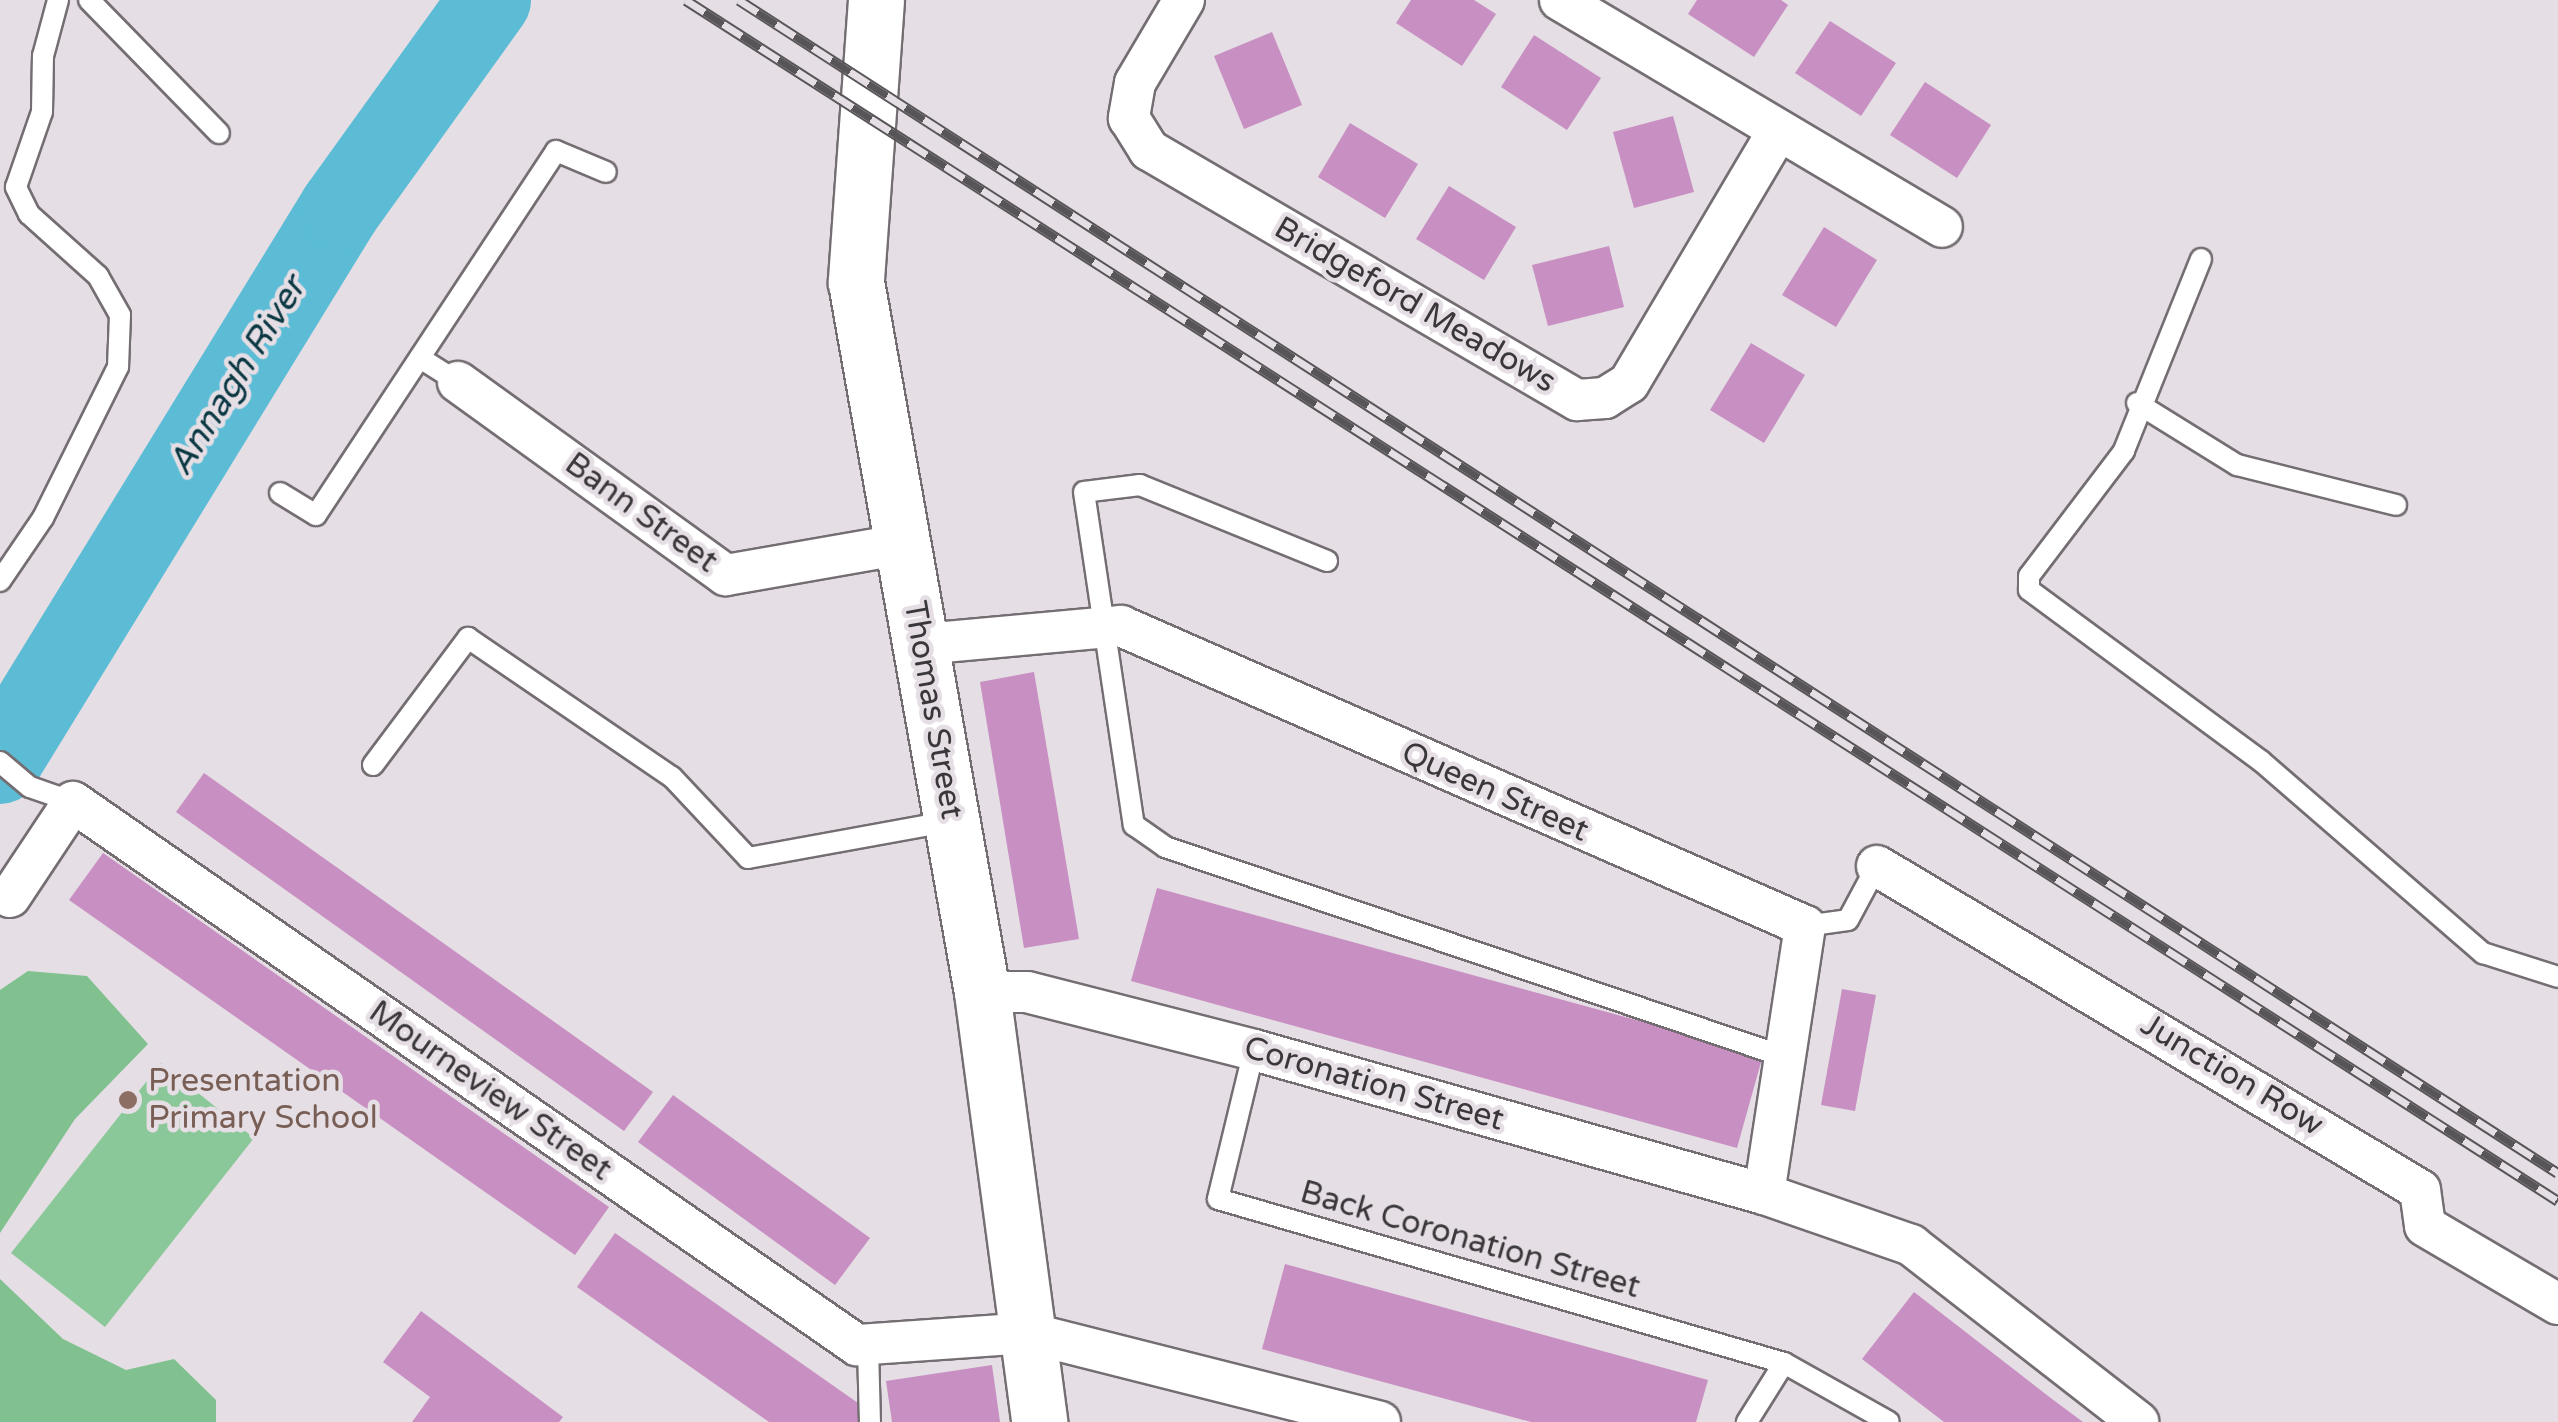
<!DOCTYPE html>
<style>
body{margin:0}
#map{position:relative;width:2558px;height:1422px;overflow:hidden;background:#e5dee4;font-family:"Varela Round",sans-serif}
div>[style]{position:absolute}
.green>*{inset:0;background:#8bc899}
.forest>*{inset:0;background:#80c18f}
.river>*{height:82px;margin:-41px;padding:0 41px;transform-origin:41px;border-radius:41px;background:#5cbcd6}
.building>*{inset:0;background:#c88fc2}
.roads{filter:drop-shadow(2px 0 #746e73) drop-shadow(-2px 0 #746e73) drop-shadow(0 2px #746e73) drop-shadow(0 -2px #746e73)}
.lane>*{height:20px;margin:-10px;padding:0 10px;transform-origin:10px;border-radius:10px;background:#fff}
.street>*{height:40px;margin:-20px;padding:0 20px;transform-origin:20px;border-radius:20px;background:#fff}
.secondary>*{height:55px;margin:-27.5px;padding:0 27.5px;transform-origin:27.5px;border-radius:27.5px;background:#fff}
.rail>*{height:11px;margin-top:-5.5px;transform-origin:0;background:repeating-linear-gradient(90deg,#e5dee4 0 22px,#585558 0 44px);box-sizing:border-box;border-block:2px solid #585558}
.dots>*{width:28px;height:28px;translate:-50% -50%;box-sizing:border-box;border:5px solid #e5dee4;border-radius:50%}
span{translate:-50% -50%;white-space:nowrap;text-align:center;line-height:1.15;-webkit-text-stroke:9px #e5dee4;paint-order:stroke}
.street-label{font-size:32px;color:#3a373a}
.education-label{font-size:32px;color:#785e54}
.left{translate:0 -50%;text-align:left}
.water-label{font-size:35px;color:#0a3843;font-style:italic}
</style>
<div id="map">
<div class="green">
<div style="clip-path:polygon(161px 1063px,254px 1138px,105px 1327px,11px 1253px)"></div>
</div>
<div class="forest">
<div style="clip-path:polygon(28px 971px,87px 976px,148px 1044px,75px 1119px,0 1233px,0 990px)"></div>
<div style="clip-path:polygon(0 1279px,63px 1339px,126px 1370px,174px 1359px,216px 1400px,216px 1422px,0 1422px)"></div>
</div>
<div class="river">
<div style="left:0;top:763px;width:650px;rotate:-58.46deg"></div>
<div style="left:340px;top:209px;width:257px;rotate:-54.3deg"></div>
</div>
<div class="building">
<div style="clip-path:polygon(1411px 0,1474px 0,1496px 14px,1462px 66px,1396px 23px)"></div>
<div style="clip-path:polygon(1697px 0,1781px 0,1788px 5px,1754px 57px,1688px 14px)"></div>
<div style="clip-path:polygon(1830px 21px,1896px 63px,1861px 116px,1795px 73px)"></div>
<div style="clip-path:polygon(1272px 32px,1302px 105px,1244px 129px,1214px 56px)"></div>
<div style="clip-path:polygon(1534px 35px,1601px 78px,1567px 130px,1501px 87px)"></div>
<div style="clip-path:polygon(1925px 82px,1991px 125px,1957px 178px,1890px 135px)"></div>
<div style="clip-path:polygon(1673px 116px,1694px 192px,1634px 208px,1613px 132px)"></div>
<div style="clip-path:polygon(1350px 123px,1418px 164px,1385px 218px,1318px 177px)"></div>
<div style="clip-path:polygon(1449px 186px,1516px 227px,1484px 280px,1416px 239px)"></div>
<div style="clip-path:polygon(1824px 227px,1877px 260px,1836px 327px,1782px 295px)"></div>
<div style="clip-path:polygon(1609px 246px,1624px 307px,1548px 326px,1532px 265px)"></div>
<div style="clip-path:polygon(1751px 343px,1805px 375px,1764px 443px,1710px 410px)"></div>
<div style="clip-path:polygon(1034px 672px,1079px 939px,1024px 948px,980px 682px)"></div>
<div style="clip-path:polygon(204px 773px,653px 1092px,624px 1131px,176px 812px)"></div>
<div style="clip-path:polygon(103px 853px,609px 1207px,575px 1255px,69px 900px)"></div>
<div style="clip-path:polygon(1157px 888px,1763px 1055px,1737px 1148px,1131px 981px)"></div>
<div style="clip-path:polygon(1842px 989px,1876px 995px,1855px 1111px,1821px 1105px)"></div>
<div style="clip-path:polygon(673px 1095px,870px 1238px,835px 1285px,638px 1142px)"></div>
<div style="clip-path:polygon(615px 1233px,868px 1410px,860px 1422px,769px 1422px,577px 1287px)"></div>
<div style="clip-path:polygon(1285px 1264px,1708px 1380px,1696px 1422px,1531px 1422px,1262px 1349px)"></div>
<div style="clip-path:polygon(1914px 1292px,2052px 1399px,2083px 1422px,1944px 1422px,1862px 1359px)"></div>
<div style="clip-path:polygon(421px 1311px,563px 1417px,559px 1422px,412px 1422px,430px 1397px,383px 1362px)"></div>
<div style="clip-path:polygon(992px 1365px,1000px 1422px,892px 1422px,886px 1381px)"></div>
</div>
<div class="roads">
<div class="lane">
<div style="left:89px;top:0;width:186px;rotate:45.7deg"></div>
<div style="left:2201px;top:259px;width:207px;rotate:111.9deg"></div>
<div style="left:2124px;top:451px;width:157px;rotate:127.2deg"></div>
<div style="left:2029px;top:576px;width:14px;rotate:90deg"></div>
<div style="left:2029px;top:590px;width:288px;rotate:36.4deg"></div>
<div style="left:2261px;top:761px;width:294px;rotate:40.9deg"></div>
<div style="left:2483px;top:953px;width:79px;rotate:17.7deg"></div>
<div style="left:420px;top:358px;width:45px;rotate:32.3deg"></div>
<div style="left:2137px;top:403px;width:118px;rotate:31.8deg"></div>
<div style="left:2237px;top:465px;width:164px;rotate:14.1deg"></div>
<div style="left:280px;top:493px;width:42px;rotate:31.4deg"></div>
<div style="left:316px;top:515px;width:436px;rotate:-56.6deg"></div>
<div style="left:556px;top:151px;width:54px;rotate:22.8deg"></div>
<div style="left:1327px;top:561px;width:202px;rotate:-157.9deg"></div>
<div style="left:1140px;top:485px;width:56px;rotate:172.9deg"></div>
<div style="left:1084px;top:492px;width:337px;rotate:81.5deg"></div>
<div style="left:1134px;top:825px;width:38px;rotate:35deg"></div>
<div style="left:1165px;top:847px;width:658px;rotate:18.71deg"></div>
<div style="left:0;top:581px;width:76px;rotate:-55.7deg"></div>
<div style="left:43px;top:518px;width:169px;rotate:-63.6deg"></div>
<div style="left:118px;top:367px;width:52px;rotate:-87.8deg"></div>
<div style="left:120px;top:315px;width:45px;rotate:-119.4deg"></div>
<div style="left:98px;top:276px;width:93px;rotate:-138.1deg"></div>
<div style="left:29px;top:214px;width:30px;rotate:-116deg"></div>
<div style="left:16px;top:187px;width:79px;rotate:-70.9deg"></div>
<div style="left:42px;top:112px;width:56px;rotate:-89deg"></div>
<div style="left:43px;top:56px;width:58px;rotate:-75deg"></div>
<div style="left:0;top:762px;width:39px;rotate:40deg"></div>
<div style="left:30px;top:787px;width:46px;rotate:19.2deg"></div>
<div style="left:373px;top:765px;width:159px;rotate:-53.2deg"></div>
<div style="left:468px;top:638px;width:247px;rotate:34.3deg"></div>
<div style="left:672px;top:777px;width:111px;rotate:46.8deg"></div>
<div style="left:748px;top:858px;width:206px;rotate:-10.3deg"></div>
<div style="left:1805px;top:926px;width:43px;rotate:-7.9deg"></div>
<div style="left:1848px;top:920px;width:61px;rotate:-61.8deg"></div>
<div style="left:1254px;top:1050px;width:153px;rotate:103.6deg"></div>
<div style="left:1218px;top:1199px;width:589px;rotate:16.16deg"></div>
<div style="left:1784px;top:1363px;width:70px;rotate:122.1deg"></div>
<div style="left:868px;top:1347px;width:75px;rotate:88.5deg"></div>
<div style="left:1784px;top:1363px;width:120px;rotate:29.3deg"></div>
</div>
<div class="street">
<div style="left:1184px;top:0;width:96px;rotate:120.6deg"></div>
<div style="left:1135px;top:83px;width:36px;rotate:100deg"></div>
<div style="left:1129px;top:118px;width:38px;rotate:58deg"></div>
<div style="left:1149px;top:150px;width:496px;rotate:30.3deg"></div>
<div style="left:1577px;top:400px;width:28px;rotate:-4deg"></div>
<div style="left:1605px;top:398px;width:28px;rotate:-32deg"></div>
<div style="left:1629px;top:383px;width:293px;rotate:-59.4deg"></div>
<div style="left:1560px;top:0;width:444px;rotate:30.7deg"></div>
<div style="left:458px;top:382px;width:330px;rotate:35.8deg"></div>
<div style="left:726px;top:575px;width:180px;rotate:-9.9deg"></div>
<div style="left:922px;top:644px;width:200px;rotate:-5.2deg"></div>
<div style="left:1121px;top:626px;width:747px;rotate:23.68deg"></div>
<div style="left:1805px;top:926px;width:271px;rotate:98.7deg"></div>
<div style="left:1877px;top:866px;width:632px;rotate:30.82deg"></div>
<div style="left:2420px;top:1190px;width:36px;rotate:82deg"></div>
<div style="left:2425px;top:1226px;width:154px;rotate:30.4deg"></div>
<div style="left:10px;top:897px;width:114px;rotate:-56.4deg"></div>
<div style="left:73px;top:802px;width:954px;rotate:34.71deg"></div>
<div style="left:857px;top:1345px;width:172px;rotate:-4deg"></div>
<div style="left:1029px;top:1333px;width:362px;rotate:14.2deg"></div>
<div style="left:982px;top:992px;width:45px"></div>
<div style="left:1027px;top:992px;width:234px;rotate:14.3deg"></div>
<div style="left:1254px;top:1050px;width:530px;rotate:15.77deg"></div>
<div style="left:1764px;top:1194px;width:156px;rotate:19.1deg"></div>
<div style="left:1911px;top:1245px;width:288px;rotate:37.9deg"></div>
</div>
<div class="secondary">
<div style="left:876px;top:0;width:283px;rotate:94.1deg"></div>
<div style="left:856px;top:282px;width:721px;rotate:79.94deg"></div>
<div style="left:982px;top:992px;width:434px;rotate:82.4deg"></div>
</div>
</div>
<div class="rail">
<div style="left:686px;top:0;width:2224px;rotate:32.68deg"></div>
<div style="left:739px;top:0;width:2164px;rotate:32.82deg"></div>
</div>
<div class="dots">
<div style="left:128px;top:1100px;background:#8d6e63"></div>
</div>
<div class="street-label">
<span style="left:1415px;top:305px;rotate:30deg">Bridgeford Meadows</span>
<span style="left:641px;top:513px;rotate:36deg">Bann Street</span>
<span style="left:933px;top:710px;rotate:80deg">Thomas Street</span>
<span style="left:1495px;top:792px;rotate:24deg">Queen Street</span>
<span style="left:2232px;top:1075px;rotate:31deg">Junction Row</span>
<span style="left:1374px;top:1084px;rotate:16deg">Coronation Street</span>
<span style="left:490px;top:1091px;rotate:35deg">Mourneview Street</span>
<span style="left:1470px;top:1240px;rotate:16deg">Back Coronation Street</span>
</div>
<div class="education-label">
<span class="left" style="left:148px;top:1100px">Presentation<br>Primary School</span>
</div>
<div class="water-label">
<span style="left:237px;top:376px;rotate:-58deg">Annagh River</span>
</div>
</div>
